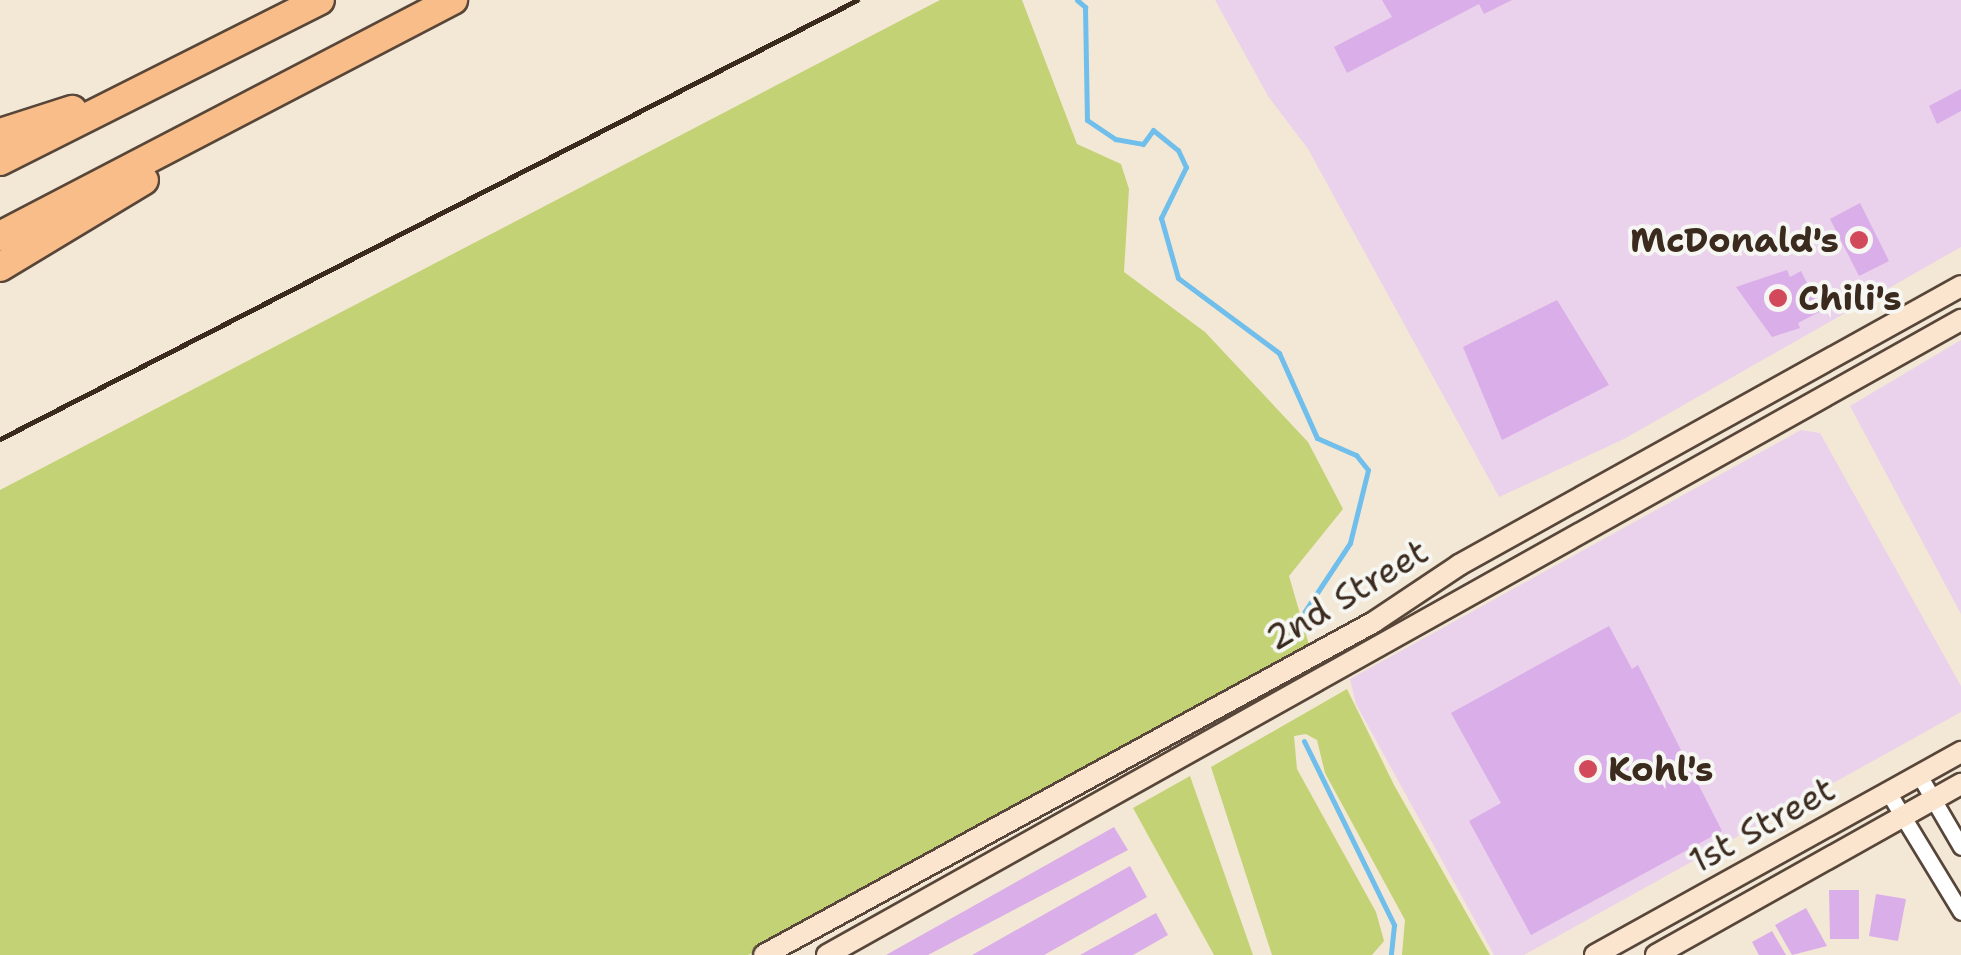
<!DOCTYPE html>
<style>
body{margin:0}
#map{position:relative;width:1961px;height:955px;overflow:hidden;background:#f3e8d5;font-family:"Shantell Sans",sans-serif}
div>[style]{position:absolute}
.built>*{inset:0;background:#ead1ec}
.green>*{inset:0;background:#c2d275}
.stream>*{height:5px;margin:-2.5px;padding:0 2.5px;transform-origin:2.5px;border-radius:2.5px;background:#70beeb}
.building>*{inset:0;background:#daaee8}
.roads{filter:drop-shadow(2px 0 #574639) drop-shadow(-2px 0 #574639) drop-shadow(0 2px #574639) drop-shadow(0 -2px #574639)}
.street>*{height:15px;margin:-7.5px;padding:0 7.5px;transform-origin:7.5px;border-radius:7.5px;background:#fff}
.secondary>*{height:20px;margin:-10px;padding:0 10px;transform-origin:10px;border-radius:10px;background:#fce5cf}
.highway>*{height:28px;margin:-14px;padding:0 14px;transform-origin:14px;border-radius:14px;background:#f8bd88}
.rail>*{height:5px;margin:-2.5px;padding:0 2.5px;transform-origin:2.5px;border-radius:2.5px;background:#3b2a1e}
.dots>*{width:28px;height:28px;translate:-50% -50%;box-sizing:border-box;border:5px solid #f6f6f2;border-radius:50%}
span{translate:-50% -50%;white-space:nowrap;text-align:center;line-height:1.15;-webkit-text-stroke:8px #f6f6f2;paint-order:stroke}
.poi-label{font-size:35px;color:#3b2a1e;font-weight:700}
.right{translate:-100% -50%;text-align:right}
.left{translate:0 -50%;text-align:left}
.street-label{font-size:35px;color:#3b2a1e}
</style>
<div id="map">
<div class="built">
<div style="clip-path:polygon(1215px 0,1961px 0,1961px 247px,1624px 439px,1499px 497px,1308px 149px,1268px 96px)"></div>
<div style="clip-path:polygon(1961px 340px,1961px 614px,1850px 406px)"></div>
<div style="clip-path:polygon(1801px 430px,1820px 433px,1961px 686px,1961px 712px,1524px 955px,1494px 955px,1356px 704px,1350px 679px)"></div>
</div>
<div class="green">
<div style="clip-path:polygon(940px 0,1022px 0,1077px 144px,1121px 164px,1129px 189px,1124px 272px,1205px 332px,1308px 442px,1343px 509px,1289px 576px,1312px 655px,816px 925px,748px 955px,0 955px,0 490px)"></div>
<div style="clip-path:polygon(1347px 689px,1394px 785px,1490px 955px,1402px 955px,1405px 920px,1325px 773px,1317px 740px,1306px 734px,1294px 736px,1297px 769px,1376px 912px,1384px 941px,1372px 955px,1272px 955px,1211px 767px)"></div>
<div style="clip-path:polygon(1190px 776px,1253px 955px,1214px 955px,1133px 808px)"></div>
</div>
<div class="stream">
<div style="left:1077px;top:0;width:11px;rotate:41deg"></div>
<div style="left:1085px;top:7px;width:113px;rotate:89deg"></div>
<div style="left:1087px;top:120px;width:34px;rotate:34deg"></div>
<div style="left:1115px;top:139px;width:28px;rotate:10deg"></div>
<div style="left:1143px;top:144px;width:17px;rotate:-54deg"></div>
<div style="left:1153px;top:130px;width:32px;rotate:39deg"></div>
<div style="left:1178px;top:150px;width:19px;rotate:65deg"></div>
<div style="left:1186px;top:167px;width:57px;rotate:116.1deg"></div>
<div style="left:1161px;top:218px;width:62px;rotate:74.2deg"></div>
<div style="left:1178px;top:278px;width:126px;rotate:36.6deg"></div>
<div style="left:1279px;top:353px;width:93px;rotate:65.9deg"></div>
<div style="left:1317px;top:438px;width:43px;rotate:23.6deg"></div>
<div style="left:1356px;top:455px;width:19px;rotate:51deg"></div>
<div style="left:1368px;top:470px;width:75px;rotate:103.9deg"></div>
<div style="left:1350px;top:543px;width:82px;rotate:123.5deg"></div>
<div style="left:1304px;top:741px;width:205px;rotate:63.9deg"></div>
<div style="left:1394px;top:925px;width:30px;rotate:96deg"></div>
</div>
<div class="building">
<div style="clip-path:polygon(1382px 0,1512px 0,1484px 14px,1479px 4px,1347px 73px,1334px 47px,1392px 17px)"></div>
<div style="clip-path:polygon(1961px 89px,1961px 111px,1937px 124px,1929px 106px)"></div>
<div style="clip-path:polygon(1860px 203px,1889px 261px,1859px 276px,1830px 219px)"></div>
<div style="clip-path:polygon(1787px 270px,1790px 277px,1801px 271px,1821px 311px,1798px 323px,1800px 328px,1772px 337px,1736px 287px)"></div>
<div style="clip-path:polygon(1557px 300px,1609px 385px,1502px 440px,1463px 347px)"></div>
<div style="clip-path:polygon(1609px 626px,1632px 669px,1638px 665px,1722px 831px,1531px 935px,1469px 821px,1501px 803px,1451px 713px)"></div>
<div style="clip-path:polygon(1114px 827px,1128px 850px,928px 955px,886px 955px)"></div>
<div style="clip-path:polygon(1130px 866px,1147px 897px,1044px 955px,972px 955px)"></div>
<div style="clip-path:polygon(1829px 890px,1859px 890px,1859px 939px,1830px 939px)"></div>
<div style="clip-path:polygon(1876px 894px,1906px 899px,1898px 941px,1869px 936px)"></div>
<div style="clip-path:polygon(1806px 908px,1827px 946px,1792px 955px,1775px 925px)"></div>
<div style="clip-path:polygon(1156px 913px,1168px 935px,1133px 955px,1080px 955px)"></div>
<div style="clip-path:polygon(1772px 931px,1786px 955px,1759px 955px,1752px 942px)"></div>
</div>
<div class="roads">
<div class="street">
<div style="left:1919px;top:775px;width:83px;rotate:59.7deg"></div>
<div style="left:1888px;top:792px;width:140px;rotate:58.7deg"></div>
</div>
<div class="secondary">
<div style="left:764px;top:955px;width:695px;rotate:-28.63deg"></div>
<div style="left:1374px;top:622px;width:102px;rotate:-33.8deg"></div>
<div style="left:1459px;top:565px;width:574px;rotate:-29.06deg"></div>
<div style="left:827px;top:955px;width:1300px;rotate:-29.25deg"></div>
<div style="left:1595px;top:955px;width:419px;rotate:-29deg"></div>
<div style="left:1656px;top:955px;width:350px;rotate:-29.3deg"></div>
</div>
<div class="highway">
<div style="left:0;top:133px;width:76px;rotate:-17.7deg"></div>
<div style="left:0;top:161px;width:358px;rotate:-26.7deg"></div>
<div style="left:0;top:236px;width:511px;rotate:-27.52deg"></div>
<div style="left:0;top:267px;width:168px;rotate:-31.1deg"></div>
</div>
</div>
<div class="rail">
<div style="left:0;top:439px;width:963px;rotate:-27.12deg"></div>
</div>
<div class="dots">
<div style="left:1859px;top:240px;background:#d1495b"></div>
<div style="left:1778px;top:298px;background:#d1495b"></div>
<div style="left:1588px;top:769px;background:#d1495b"></div>
</div>
<div class="poi-label">
<span class="right" style="left:1839px;top:240px">McDonald's</span>
<span class="left" style="left:1798px;top:298px">Chili's</span>
<span class="left" style="left:1608px;top:769px">Kohl's</span>
</div>
<div class="street-label">
<span style="left:1347px;top:595px;rotate:-31deg">2nd Street</span>
<span style="left:1762px;top:825px;rotate:-29deg">1st Street</span>
</div>
</div>
